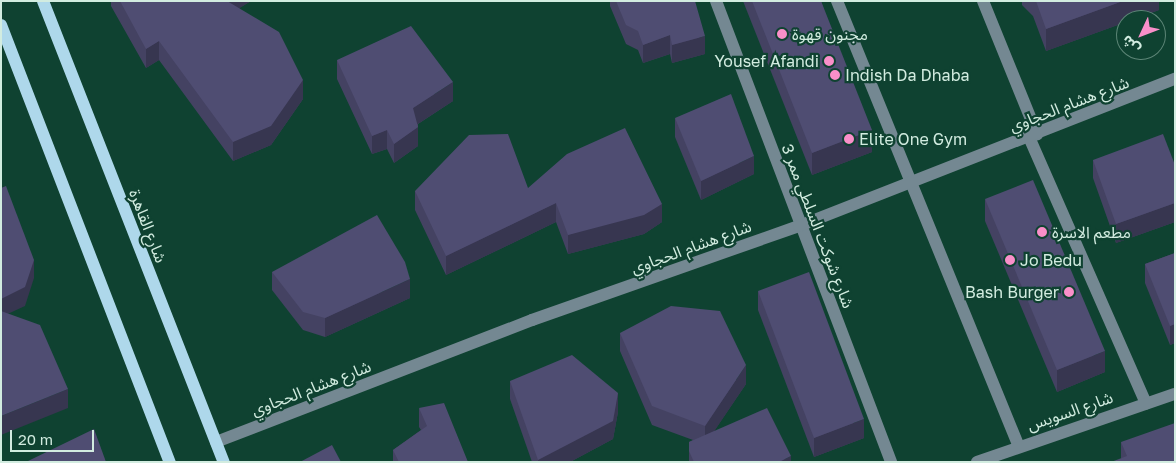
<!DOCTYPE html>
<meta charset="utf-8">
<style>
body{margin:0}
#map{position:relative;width:1176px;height:463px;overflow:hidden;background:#0f4231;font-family:"Golos Text","Noto Sans Arabic",sans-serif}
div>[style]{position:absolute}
.minor>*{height:12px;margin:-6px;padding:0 6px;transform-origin:6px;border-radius:6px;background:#748892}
.major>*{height:12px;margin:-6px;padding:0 6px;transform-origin:6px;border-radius:6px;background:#aed8eb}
.wall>*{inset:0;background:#444262}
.shaded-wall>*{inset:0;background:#373650}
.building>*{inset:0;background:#4f4d72}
.dots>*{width:14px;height:14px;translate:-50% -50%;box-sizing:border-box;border:2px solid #0f4231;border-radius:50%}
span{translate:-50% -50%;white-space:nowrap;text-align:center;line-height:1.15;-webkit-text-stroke:4.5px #0f4231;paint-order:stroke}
.poi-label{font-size:16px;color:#d2ece0}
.left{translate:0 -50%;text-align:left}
.right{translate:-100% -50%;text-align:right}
.street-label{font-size:16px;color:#d2ece0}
.frame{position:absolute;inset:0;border:2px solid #d2ece0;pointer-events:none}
.north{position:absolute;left:1116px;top:10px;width:50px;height:50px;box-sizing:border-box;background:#0f4231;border:1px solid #5d8677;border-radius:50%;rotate:227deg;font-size:14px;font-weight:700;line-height:20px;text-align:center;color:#d2ece0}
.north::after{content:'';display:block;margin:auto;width:18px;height:22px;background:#f98fc9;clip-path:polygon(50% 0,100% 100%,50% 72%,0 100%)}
.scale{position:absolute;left:10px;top:430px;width:84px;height:22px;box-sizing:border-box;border:2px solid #d2ece0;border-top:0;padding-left:6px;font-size:15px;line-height:18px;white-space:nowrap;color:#d2ece0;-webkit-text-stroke:4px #0f4231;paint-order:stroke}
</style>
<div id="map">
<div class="minor">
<div style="left:716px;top:1px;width:493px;rotate:69.2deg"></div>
<div style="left:837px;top:1px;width:481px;rotate:67.8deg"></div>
<div style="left:983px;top:1px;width:144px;rotate:67.9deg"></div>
<div style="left:1029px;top:137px;width:291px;rotate:66.3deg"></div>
<div style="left:216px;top:442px;width:339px;rotate:-21.1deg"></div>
<div style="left:532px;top:320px;width:283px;rotate:-19.4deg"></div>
<div style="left:799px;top:226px;width:404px;rotate:-21.4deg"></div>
<div style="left:977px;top:462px;width:209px;rotate:-19deg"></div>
</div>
<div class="major">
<div style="left:43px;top:1px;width:495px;rotate:68.6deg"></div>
<div style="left:1px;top:25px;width:469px;rotate:68.9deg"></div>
</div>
<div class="wall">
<div style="clip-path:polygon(111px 1px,251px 1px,239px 8px,303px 99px,271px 145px,233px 161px,159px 60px,146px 68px,111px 6px)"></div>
<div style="clip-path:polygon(610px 1px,687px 1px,705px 54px,672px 63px,670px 54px,643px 63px,638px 50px,626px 44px,610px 6px)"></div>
<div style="clip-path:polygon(743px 1px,821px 1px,872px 152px,812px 175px)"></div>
<div style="clip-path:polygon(1022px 1px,1159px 1px,1159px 10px,1132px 20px,1126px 20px,1126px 22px,1046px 51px,1033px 16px,1022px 5px)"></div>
<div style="clip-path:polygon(337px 60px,453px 101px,418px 124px,418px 146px,394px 163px,387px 149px,372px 154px,337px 79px)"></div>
<div style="clip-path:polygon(675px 118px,754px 174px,701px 200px,675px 137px)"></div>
<div style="clip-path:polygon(1093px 160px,1175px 165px,1175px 222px,1116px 243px,1093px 178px)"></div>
<div style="clip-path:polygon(528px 188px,662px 222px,644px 234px,568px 254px,556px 222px,446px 275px,415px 210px,415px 191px)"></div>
<div style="clip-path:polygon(985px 199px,1105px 372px,1057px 392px,985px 221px)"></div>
<div style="clip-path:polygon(1175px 253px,1175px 343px,1170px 345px,1145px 283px,1145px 264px)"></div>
<div style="clip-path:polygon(272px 272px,410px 298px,325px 337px,303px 330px,272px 290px)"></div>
<div style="clip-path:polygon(758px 291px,864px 438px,814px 457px,758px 310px)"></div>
<div style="clip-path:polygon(620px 333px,746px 384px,714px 431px,791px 462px,689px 462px,689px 442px,693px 440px,652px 425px,620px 351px)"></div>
<div style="clip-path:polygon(510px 381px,618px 412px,613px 439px,570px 462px,532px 462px,510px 399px)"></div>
<div style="clip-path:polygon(419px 408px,468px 462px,393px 462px,393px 450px,421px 430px,419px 427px)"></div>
<div style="clip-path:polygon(1121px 442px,1175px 462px,1121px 458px)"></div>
</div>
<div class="shaded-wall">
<div style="clip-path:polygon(224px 1px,251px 1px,224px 18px)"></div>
<div style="clip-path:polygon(1123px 1px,1159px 1px,1159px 10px,1132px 20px,1126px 20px,1126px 22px,1046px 51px,1046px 29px)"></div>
<div style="clip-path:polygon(670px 35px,670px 54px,643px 63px,643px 45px)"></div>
<div style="clip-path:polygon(705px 36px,705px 54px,672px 63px,672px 45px)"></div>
<div style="clip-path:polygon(159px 41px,159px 60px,146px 68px,146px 49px)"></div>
<div style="clip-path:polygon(303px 80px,303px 99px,271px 145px,233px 161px,233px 142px)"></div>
<div style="clip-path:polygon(453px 82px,453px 101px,413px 127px,413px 108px)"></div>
<div style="clip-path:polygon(418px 127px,418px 146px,394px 163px,394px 144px)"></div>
<div style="clip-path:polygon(387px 130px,387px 149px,372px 154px,372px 136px)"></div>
<div style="clip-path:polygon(872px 130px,872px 152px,812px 175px,812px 153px)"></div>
<div style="clip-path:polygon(754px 156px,754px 174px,701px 200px,701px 181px)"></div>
<div style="clip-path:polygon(556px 203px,556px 222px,446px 275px,446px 256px)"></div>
<div style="clip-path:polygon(1175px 203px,1175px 222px,1116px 243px,1116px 224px)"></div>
<div style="clip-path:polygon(662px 204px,662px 222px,644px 234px,568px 254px,568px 235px)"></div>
<div style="clip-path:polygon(34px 260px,34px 278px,25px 306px,1px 317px,1px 299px)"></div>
<div style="clip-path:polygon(410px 279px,410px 298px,325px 337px,325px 318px)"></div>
<div style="clip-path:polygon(1175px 324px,1175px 343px,1170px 345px,1170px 326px)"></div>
<div style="clip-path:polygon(1105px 351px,1105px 372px,1057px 392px,1057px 370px)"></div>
<div style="clip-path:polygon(746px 365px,746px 384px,705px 445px,705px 426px)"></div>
<div style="clip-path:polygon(68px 389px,68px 408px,1px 435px,1px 416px)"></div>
<div style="clip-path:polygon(618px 393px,618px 412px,613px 439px,570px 462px,538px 462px,538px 460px)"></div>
<div style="clip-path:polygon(864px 419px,864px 438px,814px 457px,814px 438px)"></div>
<div style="clip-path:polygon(791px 456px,791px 462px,779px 462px)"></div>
</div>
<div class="building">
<div style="clip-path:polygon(120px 1px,227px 1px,279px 32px,303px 80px,271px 126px,233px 142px,159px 41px,146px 49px)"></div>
<div style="clip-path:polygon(616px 1px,695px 1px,705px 36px,672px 45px,670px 35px,643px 45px,638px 31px,626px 25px)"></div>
<div style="clip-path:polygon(752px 1px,821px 1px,872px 130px,812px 153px)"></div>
<div style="clip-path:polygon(1036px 1px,1123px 1px,1046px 29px)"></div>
<div style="clip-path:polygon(411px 26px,453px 82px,413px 108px,418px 127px,394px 144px,387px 130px,372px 136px,337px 60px)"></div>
<div style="clip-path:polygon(731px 94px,754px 156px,701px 181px,675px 118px)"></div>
<div style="clip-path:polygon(625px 128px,662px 204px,644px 215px,568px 235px,556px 203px,446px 256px,415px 191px,469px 135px,508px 134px,528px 188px,567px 154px)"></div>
<div style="clip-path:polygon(1163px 134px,1175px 165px,1175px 203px,1116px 224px,1093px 160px)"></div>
<div style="clip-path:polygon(1033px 180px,1105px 351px,1057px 370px,985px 199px)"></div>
<div style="clip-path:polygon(6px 186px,34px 260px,25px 287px,1px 299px,1px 188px)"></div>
<div style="clip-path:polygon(377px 215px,405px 262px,410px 279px,325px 318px,303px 312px,272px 272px)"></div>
<div style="clip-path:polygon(1175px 253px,1175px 324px,1170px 326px,1145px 264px)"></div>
<div style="clip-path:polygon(809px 272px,864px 419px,814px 438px,758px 291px)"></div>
<div style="clip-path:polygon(671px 306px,720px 311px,746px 365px,705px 426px,652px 406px,620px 333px)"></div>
<div style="clip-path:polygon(1px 311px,40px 325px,68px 389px,1px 416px)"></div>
<div style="clip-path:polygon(572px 355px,618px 393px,613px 421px,538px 460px,510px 381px)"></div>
<div style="clip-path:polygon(444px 403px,468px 462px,399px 462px,393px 450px,427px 426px,419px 408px)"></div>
<div style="clip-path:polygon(767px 408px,791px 456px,779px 462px,694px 462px,689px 451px,689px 442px)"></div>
<div style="clip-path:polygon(1175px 423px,1175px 462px,1111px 462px,1127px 456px,1121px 442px)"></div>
<div style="clip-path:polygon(94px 429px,106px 462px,28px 462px,28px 461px)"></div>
<div style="clip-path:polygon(332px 445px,341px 462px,300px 462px)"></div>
</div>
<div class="dots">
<div style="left:782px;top:34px;background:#f98fc9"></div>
<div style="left:829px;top:61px;background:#f98fc9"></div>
<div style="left:835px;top:75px;background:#f98fc9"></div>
<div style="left:849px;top:139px;background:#f98fc9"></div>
<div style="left:1042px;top:232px;background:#f98fc9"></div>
<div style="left:1010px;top:260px;background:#f98fc9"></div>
<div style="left:1069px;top:292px;background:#f98fc9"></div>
</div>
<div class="poi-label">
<span class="left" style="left:792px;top:34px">مجنون قهوة</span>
<span class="right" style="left:819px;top:61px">Yousef Afandi</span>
<span class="left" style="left:845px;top:75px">Indish Da Dhaba</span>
<span class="left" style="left:859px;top:139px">Elite One Gym</span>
<span class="left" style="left:1052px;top:232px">مطعم الاسرة</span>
<span class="left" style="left:1020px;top:260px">Jo Bedu</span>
<span class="right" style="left:1059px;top:292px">Bash Burger</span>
</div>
<div class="street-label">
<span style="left:1069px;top:104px;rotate:-21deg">شارع هشام الحجاوي</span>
<span style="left:148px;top:226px;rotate:69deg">شارع القاهرة</span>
<span style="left:818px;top:226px;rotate:69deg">شارع شوكت السلطي ممر 3</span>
<span style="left:691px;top:247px;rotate:-20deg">شارع هشام الحجاوي</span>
<span style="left:311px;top:388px;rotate:-21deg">شارع هشام الحجاوي</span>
<span style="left:1070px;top:411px;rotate:-19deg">شارع السويس</span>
</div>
<div class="frame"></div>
<div class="north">ش</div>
<div class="scale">20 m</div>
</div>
